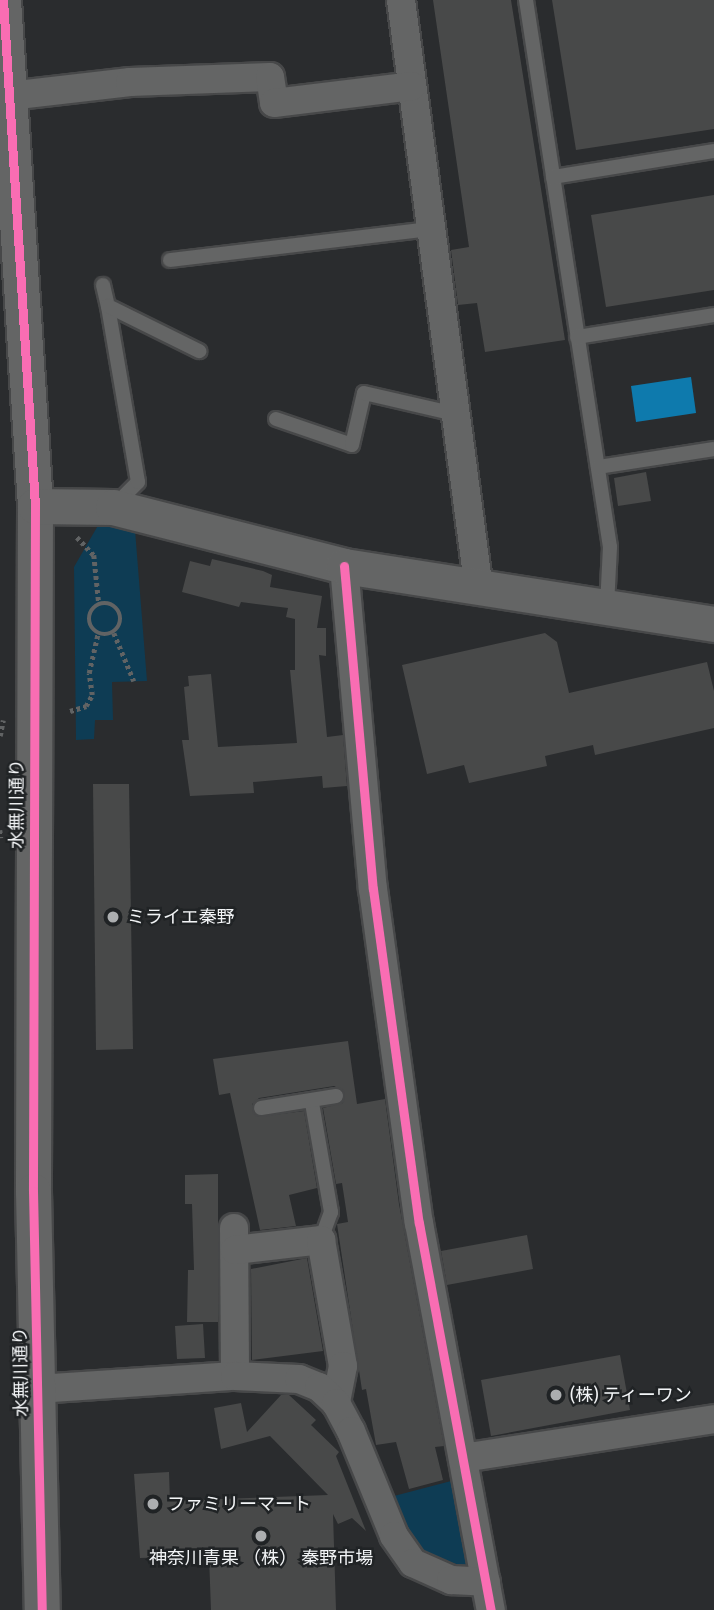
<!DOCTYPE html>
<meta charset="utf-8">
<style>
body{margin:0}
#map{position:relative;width:714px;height:1610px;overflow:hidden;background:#2a2c2e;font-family:"Fira Sans Condensed","Noto Sans JP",sans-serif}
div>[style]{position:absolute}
.green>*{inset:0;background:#0e3c54}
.water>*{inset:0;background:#0e7aad}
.building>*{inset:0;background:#484949}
.path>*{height:4.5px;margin-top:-2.25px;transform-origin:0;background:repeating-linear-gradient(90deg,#616364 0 3.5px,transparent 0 7px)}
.path>.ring{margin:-2.25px;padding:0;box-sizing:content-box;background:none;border:4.5px solid #616364;border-radius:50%}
.roads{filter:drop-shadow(2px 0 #474849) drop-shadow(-2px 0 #474849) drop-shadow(0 2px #474849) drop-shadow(0 -2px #474849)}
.service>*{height:14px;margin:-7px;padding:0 7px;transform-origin:7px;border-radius:7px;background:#646565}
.minor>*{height:28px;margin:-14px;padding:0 14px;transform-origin:14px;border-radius:14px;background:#646565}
.tertiary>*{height:35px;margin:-17.5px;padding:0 17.5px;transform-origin:17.5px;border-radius:17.5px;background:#646565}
.cycleway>*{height:9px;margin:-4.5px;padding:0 4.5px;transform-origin:4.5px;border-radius:4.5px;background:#f96db3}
.dots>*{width:19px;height:19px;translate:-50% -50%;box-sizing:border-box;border:4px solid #202325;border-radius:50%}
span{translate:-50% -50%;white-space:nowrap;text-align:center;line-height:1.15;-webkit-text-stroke:5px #202325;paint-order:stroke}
.street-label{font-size:18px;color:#f2f4f6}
.poi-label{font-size:18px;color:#f2f4f6}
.left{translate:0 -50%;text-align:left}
</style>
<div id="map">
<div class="green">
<div style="clip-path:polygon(100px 522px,135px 530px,147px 681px,112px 682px,113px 720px,95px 720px,94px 739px,76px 740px,74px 567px)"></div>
<div style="clip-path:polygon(455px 1480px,469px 1563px,464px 1567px,425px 1552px,412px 1539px,394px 1496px)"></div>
</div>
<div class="water">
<div style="clip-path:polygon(691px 377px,696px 413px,636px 422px,631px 386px)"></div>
</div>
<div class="building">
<div style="clip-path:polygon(433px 0,511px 0,565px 340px,485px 352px,477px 303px,458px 305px,451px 250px,469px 247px)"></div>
<div style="clip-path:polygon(552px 0,714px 0,714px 129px,576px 150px)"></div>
<div style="clip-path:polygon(714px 195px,714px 290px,606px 307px,591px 215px)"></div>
<div style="clip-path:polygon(646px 472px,651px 501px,618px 506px,614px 478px)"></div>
<div style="clip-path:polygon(212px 559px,263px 571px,272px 575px,270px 587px,322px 596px,317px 628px,326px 628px,326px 656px,319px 655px,327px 737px,343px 735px,347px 786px,323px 788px,322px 776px,253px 782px,254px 793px,190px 796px,182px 740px,189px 740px,184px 687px,189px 686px,188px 676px,211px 674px,218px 747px,297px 743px,290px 670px,295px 670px,295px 619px,286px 617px,288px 608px,241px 602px,239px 607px,182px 592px,190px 561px,210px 566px)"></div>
<div style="clip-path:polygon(545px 633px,557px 642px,569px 693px,707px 662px,714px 691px,714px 728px,595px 755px,593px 745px,545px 756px,547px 766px,469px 783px,464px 765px,427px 774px,402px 665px)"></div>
<div style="clip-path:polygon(93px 784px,129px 784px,133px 1049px,96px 1050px)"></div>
<div style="clip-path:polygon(348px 1041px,357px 1104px,385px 1099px,399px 1204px,444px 1446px,435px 1447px,443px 1480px,409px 1489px,396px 1442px,376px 1445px,366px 1389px,362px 1390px,337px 1224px,348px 1222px,342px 1183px,336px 1184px,323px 1108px,343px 1103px,344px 1091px,334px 1086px,259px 1098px,252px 1104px,258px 1117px,304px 1111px,317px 1188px,289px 1195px,296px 1226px,260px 1230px,230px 1093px,219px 1095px,213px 1059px)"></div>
<div style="clip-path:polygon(218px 1174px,218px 1322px,187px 1322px,188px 1270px,194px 1270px,192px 1204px,185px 1204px,185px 1175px)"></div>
<div style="clip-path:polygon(527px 1235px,533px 1269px,447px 1285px,441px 1251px)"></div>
<div style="clip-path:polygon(307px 1258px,323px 1351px,252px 1360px,251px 1269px)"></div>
<div style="clip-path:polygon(203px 1324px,205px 1358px,177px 1359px,175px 1326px)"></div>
<div style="clip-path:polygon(620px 1355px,630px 1410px,491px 1436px,481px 1380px)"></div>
<div style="clip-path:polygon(281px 1395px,289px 1395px,316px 1420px,311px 1425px,339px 1452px,336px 1456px,366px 1531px,352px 1518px,338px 1524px,333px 1514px,336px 1610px,211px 1610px,209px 1556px,140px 1558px,134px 1474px,169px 1472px,170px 1501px,328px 1495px,270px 1436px,221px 1449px,214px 1408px,241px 1403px,247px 1432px)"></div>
</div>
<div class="path">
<div style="left:77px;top:537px;width:25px;rotate:47deg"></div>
<div style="left:94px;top:555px;width:49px;rotate:84.2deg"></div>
<div class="ring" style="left:89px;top:603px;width:27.5px;height:27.5px"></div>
<div style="left:114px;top:633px;width:52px;rotate:67.4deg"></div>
<div style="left:70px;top:711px;width:17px;rotate:-17deg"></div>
<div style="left:86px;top:706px;width:13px;rotate:-61deg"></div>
<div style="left:92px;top:695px;width:22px;rotate:-98deg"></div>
<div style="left:89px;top:673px;width:41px;rotate:-77.3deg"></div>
<div style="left:0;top:736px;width:16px;rotate:-79deg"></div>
<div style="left:0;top:830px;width:8px;rotate:83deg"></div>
</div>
<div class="roads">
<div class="service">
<div style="left:526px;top:0;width:553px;rotate:81.27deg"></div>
<div style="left:610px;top:547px;width:60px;rotate:92.9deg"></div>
<div style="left:553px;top:177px;width:163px;rotate:-9.2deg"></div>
<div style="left:170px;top:260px;width:263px;rotate:-6.8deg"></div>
<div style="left:103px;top:285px;width:22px;rotate:77deg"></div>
<div style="left:577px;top:337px;width:139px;rotate:-9.1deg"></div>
<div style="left:276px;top:419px;width:80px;rotate:18.9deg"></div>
<div style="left:352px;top:445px;width:53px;rotate:-77deg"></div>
<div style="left:364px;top:393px;width:93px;rotate:13deg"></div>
<div style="left:598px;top:467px;width:117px;rotate:-8.8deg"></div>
<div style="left:114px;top:506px;width:34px;rotate:-45deg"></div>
<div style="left:138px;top:482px;width:179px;rotate:-99.7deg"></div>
<div style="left:108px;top:306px;width:102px;rotate:26.3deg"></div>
<div style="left:312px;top:1103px;width:111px;rotate:80.1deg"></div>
<div style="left:331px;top:1212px;width:30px;rotate:110deg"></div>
<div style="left:261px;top:1108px;width:76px;rotate:-9.1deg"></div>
</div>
<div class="minor">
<div style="left:401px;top:0;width:595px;rotate:82.47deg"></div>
<div style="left:9px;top:96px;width:122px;rotate:-6.6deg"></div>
<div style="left:130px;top:82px;width:140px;rotate:-2deg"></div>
<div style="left:270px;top:77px;width:26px;rotate:81deg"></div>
<div style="left:274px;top:103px;width:139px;rotate:-7deg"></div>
<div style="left:344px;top:566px;width:324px;rotate:84.9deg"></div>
<div style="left:373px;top:889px;width:337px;rotate:82.2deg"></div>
<div style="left:419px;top:1223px;width:394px;rotate:79.5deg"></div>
<div style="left:234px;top:1228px;width:148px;rotate:89.6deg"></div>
<div style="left:235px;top:1250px;width:87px;rotate:-6.6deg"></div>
<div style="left:321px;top:1240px;width:128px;rotate:80.1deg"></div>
<div style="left:343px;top:1366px;width:38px;rotate:101deg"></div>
<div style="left:37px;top:1389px;width:198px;rotate:-3.8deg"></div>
<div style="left:235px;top:1376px;width:64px;rotate:2.7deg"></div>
<div style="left:299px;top:1379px;width:22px;rotate:22deg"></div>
<div style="left:319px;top:1387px;width:23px;rotate:43deg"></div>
<div style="left:336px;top:1403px;width:32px;rotate:62deg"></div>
<div style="left:351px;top:1431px;width:113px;rotate:67.7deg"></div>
<div style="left:394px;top:1536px;width:33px;rotate:55deg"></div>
<div style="left:413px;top:1563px;width:42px;rotate:24.1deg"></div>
<div style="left:451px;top:1580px;width:35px;rotate:3deg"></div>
<div style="left:463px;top:1458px;width:254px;rotate:-8.8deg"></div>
</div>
<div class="tertiary">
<div style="left:3px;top:0;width:507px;rotate:86.38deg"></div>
<div style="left:35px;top:506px;width:685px;rotate:90.17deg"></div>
<div style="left:33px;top:1191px;width:419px;rotate:88.8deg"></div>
<div style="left:35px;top:506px;width:78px;rotate:0.7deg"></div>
<div style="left:113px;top:507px;width:238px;rotate:14.3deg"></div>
<div style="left:344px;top:566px;width:375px;rotate:8.9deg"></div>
</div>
</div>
<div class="cycleway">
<div style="left:3px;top:0;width:507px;rotate:86.38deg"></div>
<div style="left:35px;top:506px;width:685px;rotate:90.17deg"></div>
<div style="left:33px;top:1191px;width:419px;rotate:88.8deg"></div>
<div style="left:344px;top:566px;width:324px;rotate:84.9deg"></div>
<div style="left:373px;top:889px;width:337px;rotate:82.2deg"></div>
<div style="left:419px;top:1223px;width:394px;rotate:79.5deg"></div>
</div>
<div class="dots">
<div style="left:113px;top:917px;background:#acaeb0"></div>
<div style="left:556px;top:1395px;background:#acaeb0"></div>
<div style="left:153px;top:1504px;background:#acaeb0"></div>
<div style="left:261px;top:1536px;background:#acaeb0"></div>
</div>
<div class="street-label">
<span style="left:17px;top:804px;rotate:-90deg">水無川通り</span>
<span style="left:21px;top:1372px;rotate:-91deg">水無川通り</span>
</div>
<div class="poi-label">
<span class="left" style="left:127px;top:917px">ミライエ秦野</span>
<span class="left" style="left:570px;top:1395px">(株) ティーワン</span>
<span class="left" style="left:167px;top:1504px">ファミリーマート</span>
<span style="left:261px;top:1558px">神奈川青果 （株） 秦野市場</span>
</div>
</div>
